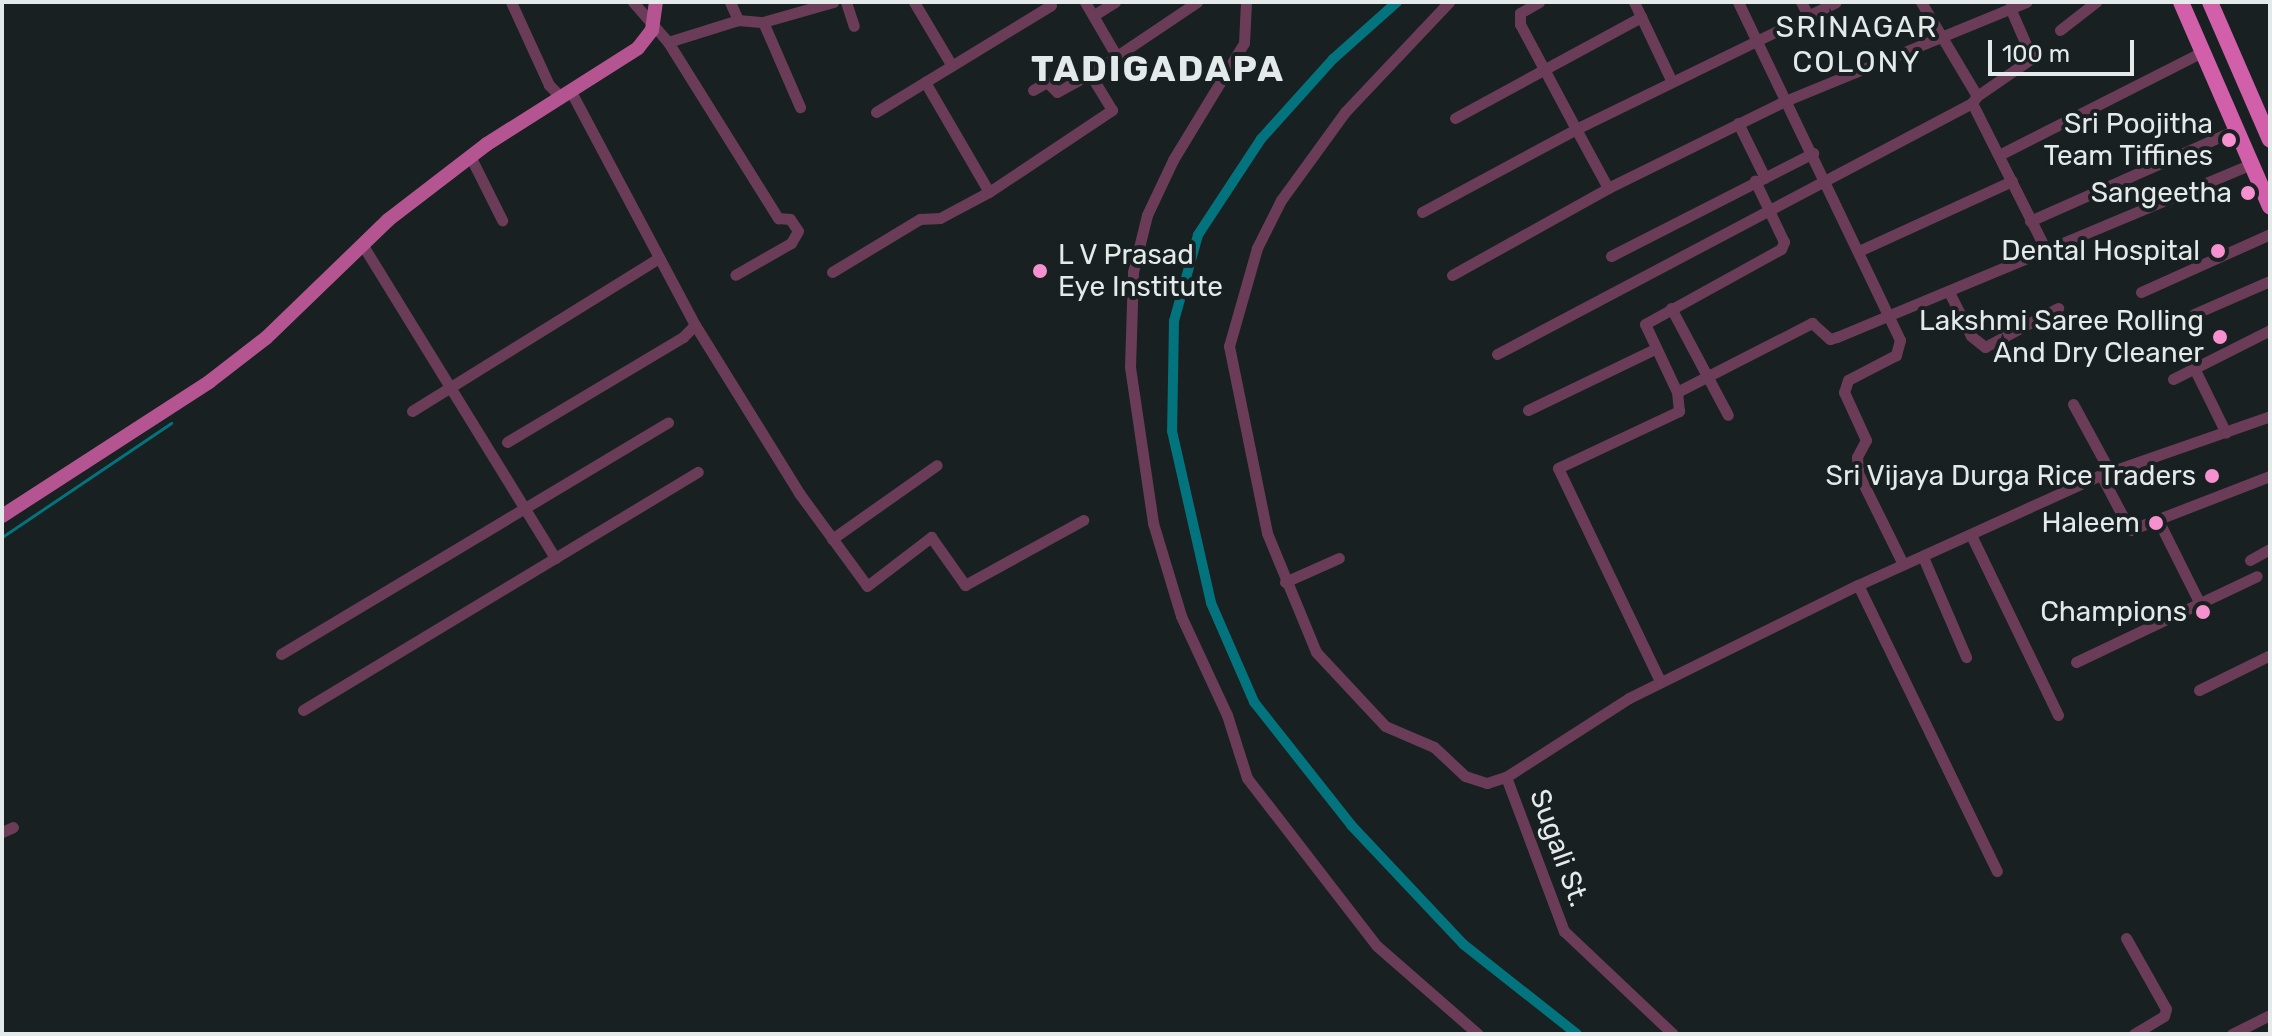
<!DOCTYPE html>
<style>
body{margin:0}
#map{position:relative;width:2272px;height:1036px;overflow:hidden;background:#182021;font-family:Rubik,sans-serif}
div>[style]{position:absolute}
.stream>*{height:3px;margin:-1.5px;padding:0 1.5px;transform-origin:1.5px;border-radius:1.5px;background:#03737d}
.canal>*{height:10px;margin:-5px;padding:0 5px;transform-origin:5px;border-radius:5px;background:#03737d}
.minor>*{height:11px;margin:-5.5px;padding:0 5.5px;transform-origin:5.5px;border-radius:5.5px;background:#6a3c58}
.major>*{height:14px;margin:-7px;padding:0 7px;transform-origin:7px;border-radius:7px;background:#b45592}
.highway>*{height:16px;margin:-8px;padding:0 8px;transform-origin:8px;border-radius:8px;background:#d15fa9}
.dots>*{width:22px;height:22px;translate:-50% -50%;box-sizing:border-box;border:4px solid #182021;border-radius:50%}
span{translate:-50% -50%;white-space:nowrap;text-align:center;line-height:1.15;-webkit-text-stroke:8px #182021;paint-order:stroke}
.poi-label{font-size:28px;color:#e4e9ea}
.right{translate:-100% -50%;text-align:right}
.left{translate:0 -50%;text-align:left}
.street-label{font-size:28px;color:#e4e9ea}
.neighbourhood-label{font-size:30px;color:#e4e9ea;letter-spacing:2px}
.district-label{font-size:36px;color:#e4e9ea;font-weight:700;letter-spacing:2px}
.frame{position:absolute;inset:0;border:4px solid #e4e9ea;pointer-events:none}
.scale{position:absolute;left:1988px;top:40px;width:146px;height:36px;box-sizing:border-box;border:4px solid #e4e9ea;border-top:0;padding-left:10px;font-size:24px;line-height:28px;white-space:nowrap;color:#e4e9ea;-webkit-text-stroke:6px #182021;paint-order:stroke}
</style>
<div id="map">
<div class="stream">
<div style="left:2px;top:537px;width:204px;rotate:-34deg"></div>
</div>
<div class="canal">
<div style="left:1397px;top:2px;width:86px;rotate:138.3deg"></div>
<div style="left:1333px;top:59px;width:108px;rotate:132deg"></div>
<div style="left:1261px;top:139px;width:115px;rotate:123.3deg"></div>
<div style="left:1198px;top:235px;width:89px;rotate:105.6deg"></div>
<div style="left:1174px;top:321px;width:110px;rotate:91deg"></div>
<div style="left:1172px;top:431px;width:176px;rotate:77.2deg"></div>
<div style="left:1211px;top:603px;width:108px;rotate:66.5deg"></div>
<div style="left:1254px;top:702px;width:157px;rotate:51.7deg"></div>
<div style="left:1351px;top:825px;width:163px;rotate:46.7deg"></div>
<div style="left:1463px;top:944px;width:145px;rotate:38.3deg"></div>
</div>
<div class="minor">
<div style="left:511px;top:2px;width:91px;rotate:65.4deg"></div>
<div style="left:549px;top:85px;width:17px;rotate:45deg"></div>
<div style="left:633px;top:2px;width:53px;rotate:48.8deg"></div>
<div style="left:668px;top:42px;width:208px;rotate:58deg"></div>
<div style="left:778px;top:218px;width:12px;rotate:5deg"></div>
<div style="left:790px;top:219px;width:14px;rotate:56deg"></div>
<div style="left:798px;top:231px;width:14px;rotate:120deg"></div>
<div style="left:791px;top:243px;width:64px;rotate:150.3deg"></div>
<div style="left:730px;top:2px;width:20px;rotate:66deg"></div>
<div style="left:846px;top:2px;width:25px;rotate:72deg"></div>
<div style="left:914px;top:2px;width:74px;rotate:59.3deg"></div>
<div style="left:1085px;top:2px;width:64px;rotate:59.8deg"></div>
<div style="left:1246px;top:2px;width:41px;rotate:92.8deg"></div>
<div style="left:1244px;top:43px;width:137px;rotate:121.3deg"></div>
<div style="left:1173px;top:160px;width:61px;rotate:115.3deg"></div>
<div style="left:1147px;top:215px;width:59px;rotate:103.8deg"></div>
<div style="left:1133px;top:272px;width:95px;rotate:91.8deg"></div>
<div style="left:1130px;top:367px;width:158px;rotate:81.6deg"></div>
<div style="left:1153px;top:523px;width:97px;rotate:73.2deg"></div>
<div style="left:1181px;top:616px;width:109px;rotate:65.1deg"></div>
<div style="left:1227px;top:715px;width:66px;rotate:72.4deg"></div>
<div style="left:1247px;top:778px;width:212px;rotate:52.3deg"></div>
<div style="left:1377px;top:946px;width:134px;rotate:41.1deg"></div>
<div style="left:1449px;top:2px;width:151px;rotate:133.4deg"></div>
<div style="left:1345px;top:112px;width:109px;rotate:126deg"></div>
<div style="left:1281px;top:200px;width:54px;rotate:116.6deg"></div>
<div style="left:1257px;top:248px;width:102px;rotate:105.9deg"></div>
<div style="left:1229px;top:346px;width:191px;rotate:78.5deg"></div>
<div style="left:1267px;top:533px;width:129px;rotate:67.6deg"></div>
<div style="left:1316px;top:652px;width:101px;rotate:47deg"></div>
<div style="left:1385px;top:726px;width:53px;rotate:23.2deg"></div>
<div style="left:1434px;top:747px;width:42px;rotate:43.1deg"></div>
<div style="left:1465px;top:776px;width:23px;rotate:18deg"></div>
<div style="left:1487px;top:783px;width:20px;rotate:-18deg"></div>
<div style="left:1506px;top:777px;width:146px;rotate:-32.7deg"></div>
<div style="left:1629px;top:698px;width:255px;rotate:-26.3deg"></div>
<div style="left:1858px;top:585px;width:267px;rotate:-24.4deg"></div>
<div style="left:2101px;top:475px;width:179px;rotate:-19.2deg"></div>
<div style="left:1634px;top:2px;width:86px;rotate:64.6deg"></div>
<div style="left:1738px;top:2px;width:375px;rotate:64.4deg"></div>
<div style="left:1900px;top:340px;width:16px;rotate:105deg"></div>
<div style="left:1896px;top:355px;width:54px;rotate:152.5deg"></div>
<div style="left:1848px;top:380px;width:13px;rotate:108deg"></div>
<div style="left:1844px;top:392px;width:53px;rotate:65.4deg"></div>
<div style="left:1866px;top:440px;width:19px;rotate:118deg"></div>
<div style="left:1857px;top:457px;width:16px;rotate:86deg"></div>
<div style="left:1858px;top:473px;width:102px;rotate:63.7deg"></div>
<div style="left:1801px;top:2px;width:17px;rotate:62deg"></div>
<div style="left:1921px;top:2px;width:109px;rotate:59.2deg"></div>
<div style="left:1977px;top:96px;width:9px;rotate:126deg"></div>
<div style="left:1972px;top:103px;width:165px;rotate:63.3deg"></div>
<div style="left:2046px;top:250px;width:223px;rotate:-22.7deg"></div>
<div style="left:1094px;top:15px;width:25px;rotate:-32deg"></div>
<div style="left:763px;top:22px;width:93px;rotate:66.5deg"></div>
<div style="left:2060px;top:30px;width:46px;rotate:-37.9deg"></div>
<div style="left:668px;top:42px;width:73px;rotate:-17.4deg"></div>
<div style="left:738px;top:20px;width:25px;rotate:5deg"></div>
<div style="left:763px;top:22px;width:73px;rotate:-15.9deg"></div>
<div style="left:925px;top:82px;width:127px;rotate:59.8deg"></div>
<div style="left:1033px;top:90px;width:16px;rotate:-30deg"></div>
<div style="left:1047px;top:82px;width:14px;rotate:45deg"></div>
<div style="left:1057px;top:92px;width:38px;rotate:-29deg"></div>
<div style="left:1090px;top:74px;width:129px;rotate:-33.9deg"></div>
<div style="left:1977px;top:96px;width:67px;rotate:-34.6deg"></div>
<div style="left:2032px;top:58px;width:55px;rotate:-113.7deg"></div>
<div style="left:876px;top:112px;width:205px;rotate:-31.4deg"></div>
<div style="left:1455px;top:118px;width:212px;rotate:-28.5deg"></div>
<div style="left:1738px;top:123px;width:61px;rotate:63.9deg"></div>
<div style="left:1999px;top:155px;width:228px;rotate:-26.9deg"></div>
<div style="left:470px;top:156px;width:72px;rotate:63.4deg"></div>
<div style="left:1608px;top:188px;width:67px;rotate:-118.5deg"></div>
<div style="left:1576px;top:129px;width:289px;rotate:-26deg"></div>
<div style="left:1422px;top:212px;width:175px;rotate:-28.3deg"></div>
<div style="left:1576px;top:129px;width:119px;rotate:-118.1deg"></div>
<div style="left:1520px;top:24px;width:11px;rotate:-90deg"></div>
<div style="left:1520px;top:13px;width:22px;rotate:-30deg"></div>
<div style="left:2030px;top:221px;width:227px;rotate:-23.9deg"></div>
<div style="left:362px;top:244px;width:369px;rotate:58.4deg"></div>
<div style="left:1861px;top:250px;width:166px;rotate:-24.6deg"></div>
<div style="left:1611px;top:256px;width:227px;rotate:-27deg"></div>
<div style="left:832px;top:272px;width:103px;rotate:-31.1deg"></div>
<div style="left:920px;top:219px;width:20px;rotate:-3deg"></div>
<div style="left:940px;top:218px;width:55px;rotate:-28deg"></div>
<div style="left:989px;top:192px;width:148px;rotate:-33.7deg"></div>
<div style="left:1112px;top:110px;width:42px;rotate:-121.4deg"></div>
<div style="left:1452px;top:275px;width:179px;rotate:-29.1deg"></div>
<div style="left:1608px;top:188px;width:197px;rotate:-26.2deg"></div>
<div style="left:1785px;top:101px;width:261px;rotate:-22.3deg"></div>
<div style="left:1949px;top:292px;width:49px;rotate:63.4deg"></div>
<div style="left:1971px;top:336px;width:18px;rotate:38deg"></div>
<div style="left:1985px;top:347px;width:83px;rotate:-28.1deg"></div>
<div style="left:2141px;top:292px;width:141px;rotate:-24.2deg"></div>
<div style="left:1671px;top:308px;width:121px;rotate:62deg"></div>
<div style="left:2194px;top:314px;width:83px;rotate:-23.5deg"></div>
<div style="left:695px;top:325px;width:198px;rotate:58.2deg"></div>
<div style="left:799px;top:493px;width:115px;rotate:53.8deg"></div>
<div style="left:867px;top:586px;width:81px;rotate:-37.4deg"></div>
<div style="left:931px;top:537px;width:59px;rotate:54.7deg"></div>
<div style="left:965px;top:585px;width:135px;rotate:-28.8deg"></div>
<div style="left:1497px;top:354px;width:537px;rotate:-27.85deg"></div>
<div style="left:2194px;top:368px;width:72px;rotate:63.8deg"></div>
<div style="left:2173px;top:379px;width:109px;rotate:-26.8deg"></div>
<div style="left:1677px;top:392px;width:152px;rotate:-27.1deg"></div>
<div style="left:1812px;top:323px;width:24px;rotate:42deg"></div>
<div style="left:1830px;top:339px;width:7px;rotate:-16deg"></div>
<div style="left:1837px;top:337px;width:226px;rotate:-22.6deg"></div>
<div style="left:2073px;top:404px;width:77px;rotate:61.4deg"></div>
<div style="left:1528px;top:410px;width:141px;rotate:-25.7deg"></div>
<div style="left:412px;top:411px;width:288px;rotate:-31.8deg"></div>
<div style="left:507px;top:442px;width:205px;rotate:-30.8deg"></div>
<div style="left:683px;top:337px;width:17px;rotate:-45deg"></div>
<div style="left:695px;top:325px;width:264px;rotate:-118deg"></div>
<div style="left:2101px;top:475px;width:62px;rotate:62.2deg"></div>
<div style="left:2130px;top:530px;width:150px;rotate:-21.1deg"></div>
<div style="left:2157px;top:518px;width:96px;rotate:63.4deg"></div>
<div style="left:1971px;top:535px;width:200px;rotate:64.2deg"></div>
<div style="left:832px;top:539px;width:128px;rotate:-35.2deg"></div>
<div style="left:1923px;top:557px;width:109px;rotate:66.7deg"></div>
<div style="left:2250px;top:560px;width:23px;rotate:-29deg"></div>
<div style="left:1285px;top:582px;width:59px;rotate:-24deg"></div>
<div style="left:1858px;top:585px;width:318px;rotate:64.1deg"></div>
<div style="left:281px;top:654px;width:451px;rotate:-30.9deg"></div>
<div style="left:2076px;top:662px;width:200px;rotate:-25.4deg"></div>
<div style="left:1660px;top:681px;width:236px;rotate:-115.6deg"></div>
<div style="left:1558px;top:468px;width:134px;rotate:-25.2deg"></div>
<div style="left:1679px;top:411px;width:19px;rotate:-96deg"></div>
<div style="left:1677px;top:392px;width:75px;rotate:-115.2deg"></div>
<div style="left:1645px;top:324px;width:155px;rotate:-28.9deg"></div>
<div style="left:1781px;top:249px;width:8px;rotate:-67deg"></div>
<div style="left:1784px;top:242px;width:68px;rotate:-115.4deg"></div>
<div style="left:2199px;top:690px;width:79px;rotate:-26.2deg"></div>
<div style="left:303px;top:710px;width:461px;rotate:-31.1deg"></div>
<div style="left:1506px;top:777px;width:165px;rotate:69.4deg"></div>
<div style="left:1564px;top:931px;width:150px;rotate:43.4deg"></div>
<div style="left:2px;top:832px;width:12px;rotate:-24deg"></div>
<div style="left:2126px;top:938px;width:81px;rotate:60.6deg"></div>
<div style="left:2166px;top:1009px;width:7px;rotate:106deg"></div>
<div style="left:2164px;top:1016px;width:35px;rotate:149deg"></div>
<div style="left:2232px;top:1034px;width:42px;rotate:-26.6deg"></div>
</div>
<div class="major">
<div style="left:2px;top:516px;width:247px;rotate:-32.9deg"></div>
<div style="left:209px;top:382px;width:72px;rotate:-37.7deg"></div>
<div style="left:266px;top:338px;width:170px;rotate:-44deg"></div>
<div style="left:388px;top:220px;width:125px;rotate:-37.5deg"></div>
<div style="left:487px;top:144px;width:179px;rotate:-32.4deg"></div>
<div style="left:638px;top:48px;width:23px;rotate:-52deg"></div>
<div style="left:652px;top:30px;width:28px;rotate:-82deg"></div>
</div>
<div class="highway">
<div style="left:2181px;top:2px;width:223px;rotate:66.5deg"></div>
<div style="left:2210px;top:2px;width:150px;rotate:66.5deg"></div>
</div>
<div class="dots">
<div style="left:2229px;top:140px;background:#f690cf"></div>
<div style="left:2248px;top:193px;background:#f690cf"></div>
<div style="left:2218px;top:251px;background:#f690cf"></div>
<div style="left:1040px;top:271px;background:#f690cf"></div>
<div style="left:2220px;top:337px;background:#f690cf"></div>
<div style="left:2212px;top:476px;background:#f690cf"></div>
<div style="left:2156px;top:523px;background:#f690cf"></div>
<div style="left:2203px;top:612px;background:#f690cf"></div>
</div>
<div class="poi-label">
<span class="right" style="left:2213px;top:140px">Sri Poojitha<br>Team Tiffines</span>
<span class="right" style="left:2232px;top:193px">Sangeetha</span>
<span class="right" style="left:2200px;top:251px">Dental Hospital</span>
<span class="left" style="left:1058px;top:271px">L V Prasad<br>Eye Institute</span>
<span class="right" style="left:2204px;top:337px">Lakshmi Saree Rolling<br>And Dry Cleaner</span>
<span class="right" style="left:2196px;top:476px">Sri Vijaya Durga Rice Traders</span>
<span class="right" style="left:2140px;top:523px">Haleem</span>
<span class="right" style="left:2187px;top:612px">Champions</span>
</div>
<div class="street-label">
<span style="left:1559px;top:848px;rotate:70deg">Sugali St.</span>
</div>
<div class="neighbourhood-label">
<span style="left:1857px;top:44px">SRINAGAR<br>COLONY</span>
</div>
<div class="district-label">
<span style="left:1158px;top:69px">TADIGADAPA</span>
</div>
<div class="frame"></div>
<div class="scale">100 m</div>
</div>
